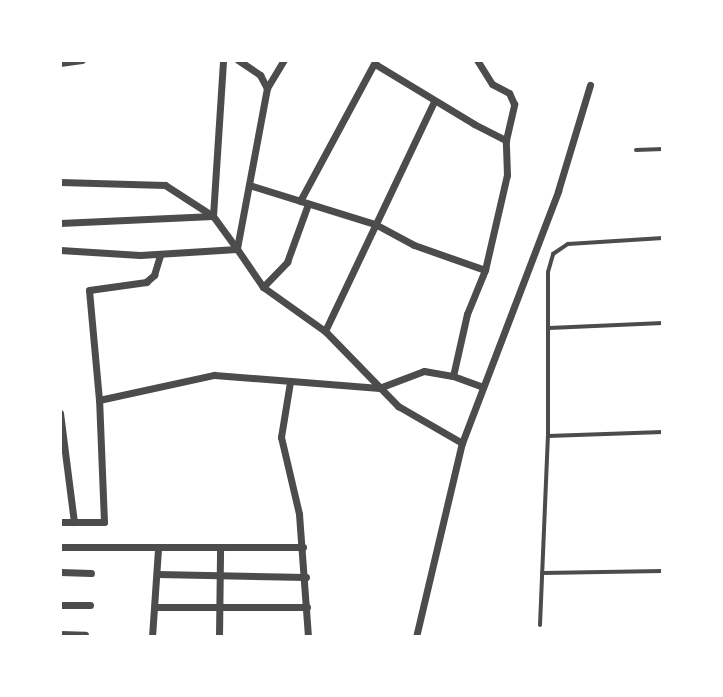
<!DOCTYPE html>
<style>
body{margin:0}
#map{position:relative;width:723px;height:697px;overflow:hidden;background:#fff;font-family:"Times New Roman",serif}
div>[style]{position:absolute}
.service>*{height:4px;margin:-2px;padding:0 2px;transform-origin:2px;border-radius:2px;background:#4c4c4c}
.minor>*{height:7px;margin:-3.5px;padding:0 3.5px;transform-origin:3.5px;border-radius:3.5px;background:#4c4c4c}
span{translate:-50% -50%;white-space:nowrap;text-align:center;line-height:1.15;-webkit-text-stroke:8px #fff;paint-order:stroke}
.frame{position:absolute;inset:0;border:62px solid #fff;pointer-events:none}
</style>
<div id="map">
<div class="service">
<div style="left:636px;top:150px;width:27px;rotate:-2deg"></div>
<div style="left:549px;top:328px;width:114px;rotate:-2.5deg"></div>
<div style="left:548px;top:436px;width:115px;rotate:-2deg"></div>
<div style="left:542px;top:573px;width:121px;rotate:-0.9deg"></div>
<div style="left:540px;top:625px;width:189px;rotate:-87.6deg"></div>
<div style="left:548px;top:436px;width:164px;rotate:-90deg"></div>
<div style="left:548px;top:272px;width:19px;rotate:-74deg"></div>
<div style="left:553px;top:254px;width:18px;rotate:-34deg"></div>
<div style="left:568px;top:244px;width:95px;rotate:-3.6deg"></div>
</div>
<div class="minor">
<div style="left:238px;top:60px;width:27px;rotate:34deg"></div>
<div style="left:260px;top:75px;width:15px;rotate:62deg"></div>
<div style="left:267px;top:88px;width:164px;rotate:100.6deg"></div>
<div style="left:237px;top:249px;width:46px;rotate:55.6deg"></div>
<div style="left:263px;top:287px;width:76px;rotate:35.4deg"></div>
<div style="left:325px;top:331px;width:105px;rotate:45.8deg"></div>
<div style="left:398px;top:406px;width:74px;rotate:30deg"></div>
<div style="left:60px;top:63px;width:22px;rotate:-8deg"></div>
<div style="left:375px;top:64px;width:116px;rotate:31.2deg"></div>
<div style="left:474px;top:124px;width:36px;rotate:27deg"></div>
<div style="left:267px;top:88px;width:33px;rotate:-59deg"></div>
<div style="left:60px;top:182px;width:105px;rotate:1.6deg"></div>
<div style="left:165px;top:185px;width:57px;rotate:32.9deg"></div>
<div style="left:213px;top:216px;width:41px;rotate:54deg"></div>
<div style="left:249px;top:185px;width:132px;rotate:17.2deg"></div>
<div style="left:375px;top:224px;width:44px;rotate:28.3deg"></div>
<div style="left:414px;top:245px;width:75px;rotate:19.4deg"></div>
<div style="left:300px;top:201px;width:160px;rotate:-61.7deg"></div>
<div style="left:60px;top:223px;width:153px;rotate:-2.6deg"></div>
<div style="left:213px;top:216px;width:156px;rotate:-86.3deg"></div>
<div style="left:60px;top:250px;width:80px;rotate:3.6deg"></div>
<div style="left:140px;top:255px;width:97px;rotate:-3.5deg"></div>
<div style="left:263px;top:287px;width:35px;rotate:-46deg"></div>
<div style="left:287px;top:262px;width:62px;rotate:-70.1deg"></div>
<div style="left:325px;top:331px;width:255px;rotate:-64.6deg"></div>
<div style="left:453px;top:376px;width:64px;rotate:-77.3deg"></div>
<div style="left:467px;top:314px;width:48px;rotate:-67.8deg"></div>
<div style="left:485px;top:270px;width:98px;rotate:-77deg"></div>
<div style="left:507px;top:175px;width:35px;rotate:-92deg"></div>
<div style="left:506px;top:140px;width:37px;rotate:-77deg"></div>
<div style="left:514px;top:104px;width:12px;rotate:-114deg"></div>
<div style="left:509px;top:93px;width:19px;rotate:-152deg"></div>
<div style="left:492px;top:84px;width:28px;rotate:-122deg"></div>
<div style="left:290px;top:382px;width:56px;rotate:99.3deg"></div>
<div style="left:281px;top:437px;width:79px;rotate:76.8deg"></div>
<div style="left:299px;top:514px;width:123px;rotate:85.8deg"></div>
<div style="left:99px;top:400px;width:118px;rotate:-12.3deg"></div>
<div style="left:214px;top:375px;width:166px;rotate:4.5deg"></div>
<div style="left:379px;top:388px;width:48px;rotate:-20.7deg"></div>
<div style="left:424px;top:371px;width:29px;rotate:10deg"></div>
<div style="left:453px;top:376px;width:32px;rotate:20deg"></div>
<div style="left:60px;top:413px;width:110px;rotate:82.7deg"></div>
<div style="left:60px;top:522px;width:44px"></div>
<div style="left:104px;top:522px;width:122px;rotate:-92.3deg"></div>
<div style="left:99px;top:400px;width:110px;rotate:-95.2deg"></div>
<div style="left:89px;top:290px;width:58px;rotate:-8deg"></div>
<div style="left:146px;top:282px;width:11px;rotate:-41deg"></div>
<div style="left:154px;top:275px;width:21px;rotate:-73deg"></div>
<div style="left:60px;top:547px;width:243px"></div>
<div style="left:60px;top:572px;width:31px;rotate:2deg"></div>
<div style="left:157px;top:574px;width:149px;rotate:1.2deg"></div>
<div style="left:60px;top:605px;width:30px"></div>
<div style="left:157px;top:607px;width:150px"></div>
<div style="left:60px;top:634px;width:25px;rotate:2deg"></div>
<div style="left:152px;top:637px;width:89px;rotate:-86.1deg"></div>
<div style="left:219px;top:637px;width:88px;rotate:-89.3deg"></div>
<div style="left:416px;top:637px;width:199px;rotate:-76.7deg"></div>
<div style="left:462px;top:443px;width:270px;rotate:-69.1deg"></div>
<div style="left:558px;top:191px;width:111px;rotate:-73.2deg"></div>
</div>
<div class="frame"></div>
</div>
